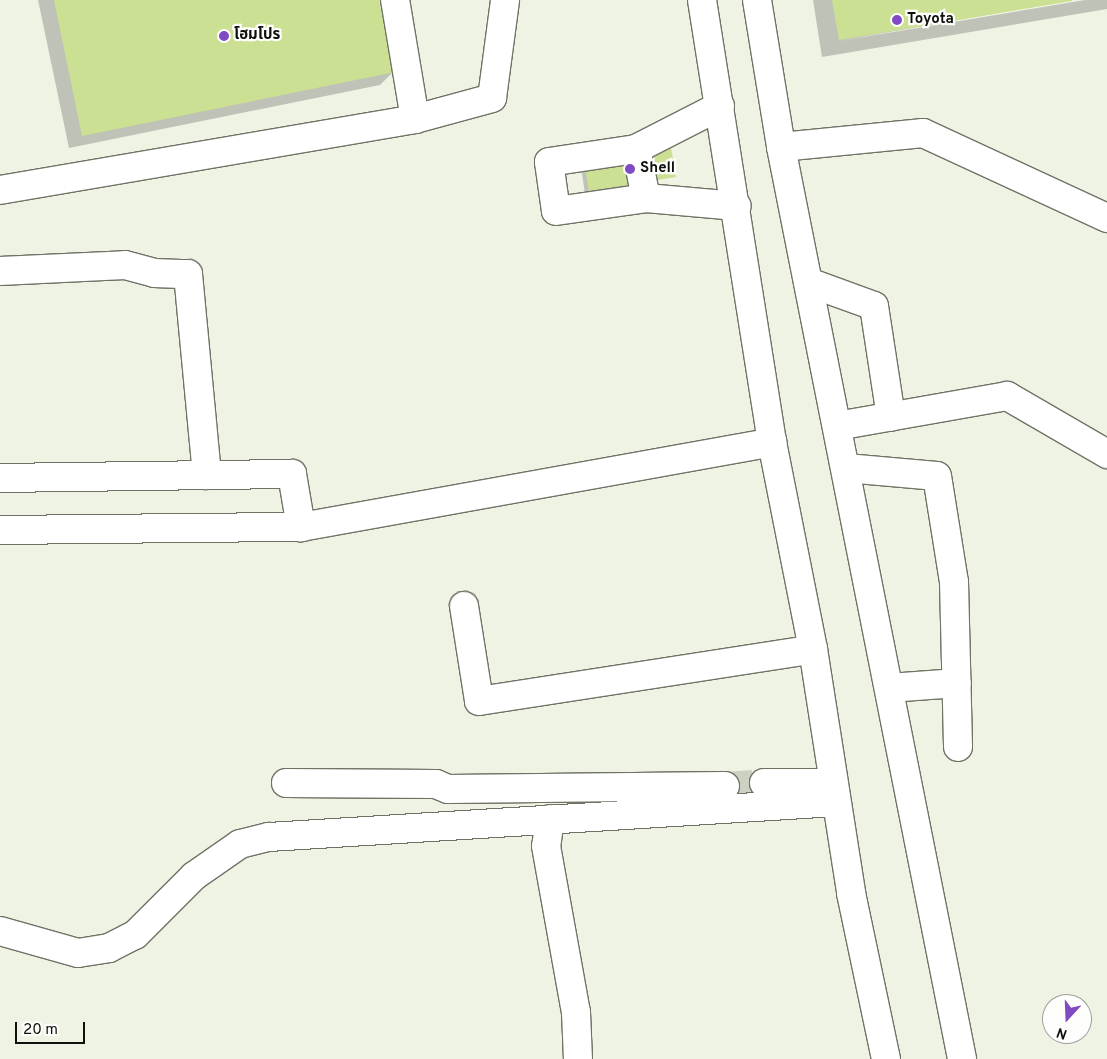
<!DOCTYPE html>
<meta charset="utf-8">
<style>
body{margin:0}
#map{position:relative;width:1107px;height:1059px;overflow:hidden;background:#eff3e4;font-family:Overpass,"Noto Sans Thai",sans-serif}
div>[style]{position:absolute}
.shadow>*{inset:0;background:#0003}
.building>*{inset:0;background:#cbe092}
.minor-tunnel>*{height:28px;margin-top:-14px;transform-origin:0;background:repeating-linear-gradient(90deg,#cdd1c3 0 28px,transparent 0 42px)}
.roads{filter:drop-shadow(1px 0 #6f7366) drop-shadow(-1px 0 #6f7366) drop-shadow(0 1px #6f7366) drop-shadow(0 -1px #6f7366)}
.minor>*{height:28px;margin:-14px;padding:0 14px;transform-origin:14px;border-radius:14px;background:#fff}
.major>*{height:28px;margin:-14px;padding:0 14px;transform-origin:14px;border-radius:14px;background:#fff}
.dots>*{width:14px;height:14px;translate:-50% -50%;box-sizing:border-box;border:2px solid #fefffc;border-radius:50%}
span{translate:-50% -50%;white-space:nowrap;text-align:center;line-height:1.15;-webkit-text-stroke:4.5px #fefffc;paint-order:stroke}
.poi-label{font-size:15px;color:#0e100b;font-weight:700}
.left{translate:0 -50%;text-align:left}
.north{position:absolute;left:1042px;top:994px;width:50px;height:50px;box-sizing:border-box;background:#fefffc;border:1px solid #9e9f9c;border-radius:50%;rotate:200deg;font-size:14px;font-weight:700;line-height:20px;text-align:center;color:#0e100b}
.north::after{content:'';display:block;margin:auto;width:18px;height:22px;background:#804bc2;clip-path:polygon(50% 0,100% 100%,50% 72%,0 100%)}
.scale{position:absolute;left:15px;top:1022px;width:70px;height:22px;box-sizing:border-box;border:2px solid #0e100b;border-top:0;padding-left:6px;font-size:15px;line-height:18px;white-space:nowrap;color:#0e100b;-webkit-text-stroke:4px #fefffc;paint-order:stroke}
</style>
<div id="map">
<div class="shadow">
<div style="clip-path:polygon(38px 0,378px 0,393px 72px,380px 85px,69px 148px)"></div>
<div style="clip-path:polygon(813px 0,1070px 0,833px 42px,1085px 0,1107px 0,1107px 9px,822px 57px)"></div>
<div style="clip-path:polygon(581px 167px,674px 176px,585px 194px)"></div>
</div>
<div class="building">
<div style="clip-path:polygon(54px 0,379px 0,395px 72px,82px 136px)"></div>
<div style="clip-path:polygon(832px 0,1072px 0,1072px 1px,839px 40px)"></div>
<div style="clip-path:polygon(671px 148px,676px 177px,589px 191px,584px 162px)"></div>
</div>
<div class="minor-tunnel">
<div style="left:725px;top:786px;width:39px;rotate:-4deg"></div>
</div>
<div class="roads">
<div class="minor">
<div style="left:720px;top:106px;width:94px;rotate:152.9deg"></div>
<div style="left:636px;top:149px;width:50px;rotate:78.5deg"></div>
<div style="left:646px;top:198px;width:91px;rotate:5deg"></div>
<div style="left:415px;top:119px;width:80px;rotate:-15.3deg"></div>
<div style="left:492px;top:98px;width:99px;rotate:-82.4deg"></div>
<div style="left:781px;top:147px;width:143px;rotate:-5.6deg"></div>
<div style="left:923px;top:133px;width:203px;rotate:24.8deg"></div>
<div style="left:636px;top:149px;width:88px;rotate:171.5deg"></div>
<div style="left:549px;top:162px;width:49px;rotate:81.9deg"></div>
<div style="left:556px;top:211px;width:91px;rotate:-8.2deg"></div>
<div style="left:0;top:190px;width:421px;rotate:-9.7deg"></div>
<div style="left:415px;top:119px;width:121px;rotate:-99.5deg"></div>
<div style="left:0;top:271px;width:125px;rotate:-2.7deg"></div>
<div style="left:125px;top:265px;width:30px;rotate:15deg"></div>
<div style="left:154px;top:273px;width:34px;rotate:2deg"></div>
<div style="left:188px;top:274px;width:202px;rotate:84.6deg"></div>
<div style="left:808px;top:282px;width:70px;rotate:20deg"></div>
<div style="left:874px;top:306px;width:112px;rotate:81.3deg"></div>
<div style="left:837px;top:426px;width:173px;rotate:-10deg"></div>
<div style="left:1007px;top:396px;width:116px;rotate:30.1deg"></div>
<div style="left:846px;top:468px;width:91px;rotate:5deg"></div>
<div style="left:937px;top:476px;width:107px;rotate:80.9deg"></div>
<div style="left:954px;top:582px;width:165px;rotate:88.6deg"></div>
<div style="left:0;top:478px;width:292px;rotate:-0.8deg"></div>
<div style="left:292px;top:474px;width:54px;rotate:80.4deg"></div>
<div style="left:0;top:530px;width:301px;rotate:-0.6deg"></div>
<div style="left:301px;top:527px;width:479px;rotate:-10.2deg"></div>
<div style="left:464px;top:606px;width:96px;rotate:81deg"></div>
<div style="left:479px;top:701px;width:338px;rotate:-8.8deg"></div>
<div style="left:889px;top:688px;width:68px;rotate:-4.2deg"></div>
<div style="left:286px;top:783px;width:150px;rotate:0.4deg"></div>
<div style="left:436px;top:784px;width:13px;rotate:23deg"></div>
<div style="left:448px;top:789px;width:277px;rotate:-0.6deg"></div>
<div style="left:764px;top:783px;width:69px"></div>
<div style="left:550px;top:819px;width:27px;rotate:98deg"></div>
<div style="left:546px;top:846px;width:169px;rotate:79.8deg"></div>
<div style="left:576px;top:1012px;width:47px;rotate:87.6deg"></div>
<div style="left:0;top:931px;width:81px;rotate:15.8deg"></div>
<div style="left:78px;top:953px;width:31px;rotate:-9deg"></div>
<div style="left:109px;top:948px;width:29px;rotate:-27deg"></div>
<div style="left:135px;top:935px;width:83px;rotate:-45deg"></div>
<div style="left:194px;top:876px;width:56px;rotate:-34.8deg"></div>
<div style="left:240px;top:844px;width:30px;rotate:-14deg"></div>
<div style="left:269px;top:837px;width:568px;rotate:-3.53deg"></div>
</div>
<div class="major">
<div style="left:702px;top:0;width:448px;rotate:81deg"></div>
<div style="left:772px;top:442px;width:211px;rotate:78.8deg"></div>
<div style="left:813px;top:649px;width:247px;rotate:81.1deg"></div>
<div style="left:851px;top:893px;width:170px;rotate:78.1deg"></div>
<div style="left:757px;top:0;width:149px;rotate:80.7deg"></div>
<div style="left:781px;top:147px;width:930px;rotate:78.77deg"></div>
</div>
</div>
<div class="dots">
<div style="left:897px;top:20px;background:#804bc2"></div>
<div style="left:224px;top:36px;background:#804bc2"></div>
<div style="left:630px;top:169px;background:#804bc2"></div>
</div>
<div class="poi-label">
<span class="left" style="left:907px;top:20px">Toyota</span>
<span class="left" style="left:234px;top:36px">โฮมโปร</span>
<span class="left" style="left:640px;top:169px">Shell</span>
</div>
<div class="north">N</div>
<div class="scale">20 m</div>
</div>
